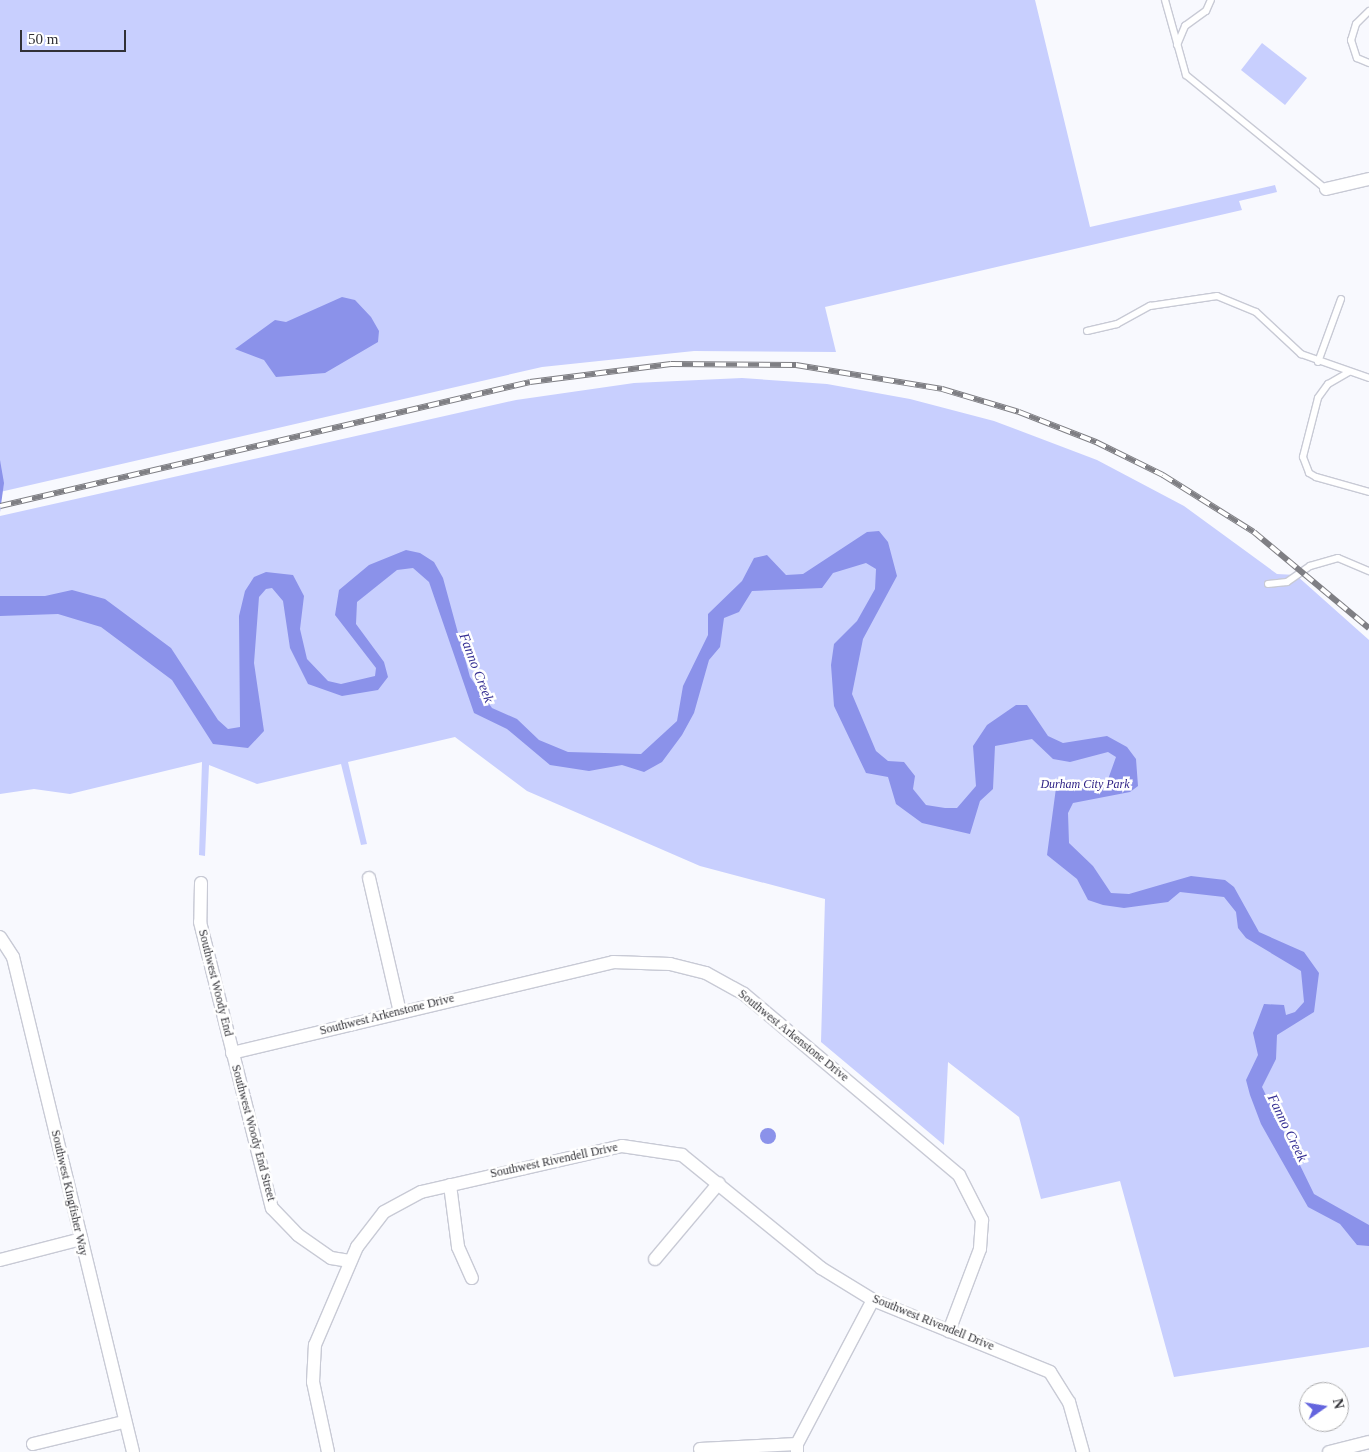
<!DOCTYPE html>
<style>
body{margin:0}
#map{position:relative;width:1369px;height:1452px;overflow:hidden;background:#f8f9fe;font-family:"Times New Roman",serif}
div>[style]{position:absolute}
.green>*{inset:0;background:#c8cffe}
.water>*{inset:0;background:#8b92ea}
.round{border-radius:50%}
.roads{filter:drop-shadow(1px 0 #c8cad5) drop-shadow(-1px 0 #c8cad5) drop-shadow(0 1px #c8cad5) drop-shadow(0 -1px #c8cad5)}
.lane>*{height:6px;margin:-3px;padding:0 3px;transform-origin:3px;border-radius:3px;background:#fff}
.street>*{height:12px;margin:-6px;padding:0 6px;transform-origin:6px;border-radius:6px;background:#fff}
.rail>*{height:5.5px;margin-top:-2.75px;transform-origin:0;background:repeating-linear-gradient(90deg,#fff 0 11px,#7f7f84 0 22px);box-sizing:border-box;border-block:1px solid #7f7f84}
span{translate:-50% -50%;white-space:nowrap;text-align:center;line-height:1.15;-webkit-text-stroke:5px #fff;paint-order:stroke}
.park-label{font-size:12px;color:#2a1d82;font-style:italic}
.street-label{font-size:12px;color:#313136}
.water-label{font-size:14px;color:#363094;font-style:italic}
.north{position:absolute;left:1299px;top:1382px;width:50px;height:50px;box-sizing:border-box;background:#fff;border:1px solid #adadaf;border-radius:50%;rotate:77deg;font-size:14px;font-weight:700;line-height:20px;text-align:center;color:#313136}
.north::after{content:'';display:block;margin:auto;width:18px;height:22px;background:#6465de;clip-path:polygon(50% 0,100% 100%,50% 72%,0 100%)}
.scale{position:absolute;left:20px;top:30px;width:106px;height:22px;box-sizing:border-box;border:2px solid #313136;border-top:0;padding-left:6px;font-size:15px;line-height:18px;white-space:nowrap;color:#313136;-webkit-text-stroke:4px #fff;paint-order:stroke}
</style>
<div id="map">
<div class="green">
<div style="clip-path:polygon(0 0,1035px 0,1090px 227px,1275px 185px,1277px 192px,1239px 201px,1242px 210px,825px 307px,836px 352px,694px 351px,542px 367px,0 492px)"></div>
<div style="clip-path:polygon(1262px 43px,1307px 78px,1285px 105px,1241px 70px)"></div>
<div style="clip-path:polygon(742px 378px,827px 384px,910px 399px,994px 421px,1097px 460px,1184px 506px,1277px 574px,1296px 575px,1369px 640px,1369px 1347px,1174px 1377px,1120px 1181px,1041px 1199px,1019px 1117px,948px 1062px,944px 1145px,821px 1042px,825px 899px,700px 866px,527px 791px,455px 737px,348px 762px,367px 844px,361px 845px,341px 764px,257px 784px,209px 765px,205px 856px,199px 855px,202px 762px,70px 794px,34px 789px,0 794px,0 516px,516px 400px,634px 383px)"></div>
</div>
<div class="water">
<div style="clip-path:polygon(342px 297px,355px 300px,371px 317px,379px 331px,378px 342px,325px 373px,276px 377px,264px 360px,235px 349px,275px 320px,286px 322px)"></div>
<div style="clip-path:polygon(0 460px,4px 483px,0 512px)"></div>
<div style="clip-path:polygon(879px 531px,888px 542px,897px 576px,863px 639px,852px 694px,876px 751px,888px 761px,904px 762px,915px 776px,913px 789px,926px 805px,945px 808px,957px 808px,976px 786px,973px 746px,987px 725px,1016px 705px,1027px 705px,1048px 736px,1063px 743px,1107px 736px,1127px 747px,1136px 759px,1138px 786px,1130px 792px,1073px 803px,1068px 813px,1069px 843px,1093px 866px,1111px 893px,1129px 894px,1191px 876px,1225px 880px,1234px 887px,1259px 932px,1304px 952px,1319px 973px,1314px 1012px,1277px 1035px,1276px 1059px,1262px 1087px,1314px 1194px,1369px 1225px,1369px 1246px,1357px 1245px,1340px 1224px,1308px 1207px,1261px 1124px,1250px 1095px,1246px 1080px,1258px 1055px,1253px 1033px,1264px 1004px,1284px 1005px,1286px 1015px,1295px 1012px,1304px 1002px,1301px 971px,1246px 938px,1238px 928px,1236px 912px,1224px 897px,1180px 892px,1168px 902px,1124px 908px,1103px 905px,1088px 900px,1077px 879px,1047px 855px,1056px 788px,1071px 779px,1082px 784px,1106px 785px,1116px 757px,1108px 752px,1070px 762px,1053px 759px,1032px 739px,995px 746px,993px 789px,980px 801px,970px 834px,922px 823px,896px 804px,888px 777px,866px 773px,834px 706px,831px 665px,834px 644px,857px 621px,875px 589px,876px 569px,866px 563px,833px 573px,822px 588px,752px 591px,739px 612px,724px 618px,720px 647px,709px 660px,694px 713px,682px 735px,662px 762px,644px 772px,622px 765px,589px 771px,550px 765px,507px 729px,474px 713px,429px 582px,413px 568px,397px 570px,357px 602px,356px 624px,384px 662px,388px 677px,378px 690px,342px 696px,308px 684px,290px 648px,283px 601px,272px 588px,266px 589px,259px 597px,254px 663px,264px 731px,248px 748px,213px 744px,172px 680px,101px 627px,58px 614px,0 616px,0 596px,45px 596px,72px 590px,105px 599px,171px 648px,218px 720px,228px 729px,240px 727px,239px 616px,245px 591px,254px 577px,266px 572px,293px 575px,304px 596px,300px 629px,307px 659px,328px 681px,341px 684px,375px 676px,376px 668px,335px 615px,339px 590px,369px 565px,406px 550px,420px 553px,434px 562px,443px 578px,470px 677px,492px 708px,517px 719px,539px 740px,568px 752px,641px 754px,677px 721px,683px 686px,708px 635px,708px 614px,742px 581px,754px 558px,767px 555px,786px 575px,803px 574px,867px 532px)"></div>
<div class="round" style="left:760px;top:1128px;width:16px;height:16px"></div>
</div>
<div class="roads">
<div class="lane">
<div style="left:1165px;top:0;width:78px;rotate:74.4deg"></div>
<div style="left:1186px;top:75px;width:181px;rotate:39.2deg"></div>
<div style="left:1369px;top:11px;width:18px;rotate:135deg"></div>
<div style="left:1356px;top:24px;width:17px;rotate:107deg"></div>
<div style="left:1351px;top:40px;width:19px;rotate:72deg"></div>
<div style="left:1357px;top:58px;width:13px;rotate:23deg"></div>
<div style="left:1177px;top:45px;width:21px;rotate:-67deg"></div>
<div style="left:1185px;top:26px;width:26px;rotate:-36deg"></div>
<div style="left:1206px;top:11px;width:12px;rotate:-66deg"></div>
<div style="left:1087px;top:331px;width:31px;rotate:-13deg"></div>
<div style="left:1117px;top:324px;width:38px;rotate:-29deg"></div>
<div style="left:1150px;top:306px;width:68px;rotate:-8.5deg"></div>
<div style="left:1217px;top:296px;width:42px;rotate:22.3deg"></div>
<div style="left:1256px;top:312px;width:62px;rotate:43deg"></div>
<div style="left:1301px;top:354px;width:72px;rotate:19.4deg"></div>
<div style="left:1318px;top:362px;width:67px;rotate:-69.9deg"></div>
<div style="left:1349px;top:372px;width:24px;rotate:150deg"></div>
<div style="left:1328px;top:384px;width:17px;rotate:126deg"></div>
<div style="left:1318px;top:398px;width:61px;rotate:104.3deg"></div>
<div style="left:1303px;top:457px;width:17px;rotate:69deg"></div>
<div style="left:1309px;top:473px;width:8px;rotate:30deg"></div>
<div style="left:1316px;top:477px;width:55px;rotate:15.8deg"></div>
<div style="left:1268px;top:584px;width:19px;rotate:-6deg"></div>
<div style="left:1287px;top:582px;width:28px;rotate:-35deg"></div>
<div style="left:1310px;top:566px;width:29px;rotate:-16deg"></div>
<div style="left:1338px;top:558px;width:34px;rotate:23deg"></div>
</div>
<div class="street">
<div style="left:1326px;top:189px;width:44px;rotate:-13.1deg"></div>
<div style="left:369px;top:878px;width:138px;rotate:77deg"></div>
<div style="left:201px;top:883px;width:39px;rotate:91deg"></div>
<div style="left:200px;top:922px;width:295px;rotate:75.9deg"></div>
<div style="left:272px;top:1208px;width:37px;rotate:46deg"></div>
<div style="left:298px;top:1235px;width:40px;rotate:34.9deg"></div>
<div style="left:331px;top:1258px;width:19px;rotate:9deg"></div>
<div style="left:0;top:937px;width:24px;rotate:57deg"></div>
<div style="left:13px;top:957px;width:509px;rotate:76.37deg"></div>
<div style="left:232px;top:1053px;width:392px;rotate:-13.4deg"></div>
<div style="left:613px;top:962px;width:57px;rotate:2deg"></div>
<div style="left:670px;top:964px;width:37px;rotate:14deg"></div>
<div style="left:706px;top:973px;width:43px;rotate:28.9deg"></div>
<div style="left:744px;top:994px;width:281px;rotate:40.1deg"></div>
<div style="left:959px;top:1175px;width:51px;rotate:62.9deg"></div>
<div style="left:982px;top:1220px;width:29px;rotate:94deg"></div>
<div style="left:980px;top:1249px;width:88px;rotate:110.7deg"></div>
<div style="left:450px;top:1185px;width:63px;rotate:82.6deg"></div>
<div style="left:458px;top:1247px;width:34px;rotate:66deg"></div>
<div style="left:655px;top:1259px;width:99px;rotate:-49.9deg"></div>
<div style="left:0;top:1260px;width:84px;rotate:-14.5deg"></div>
<div style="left:33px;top:1444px;width:93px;rotate:-13.7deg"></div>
<div style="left:700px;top:1449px;width:97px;rotate:-3deg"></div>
<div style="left:328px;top:1452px;width:72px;rotate:-102.1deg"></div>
<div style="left:313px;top:1382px;width:37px;rotate:-87deg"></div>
<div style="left:315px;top:1345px;width:107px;rotate:-66.8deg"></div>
<div style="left:357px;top:1247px;width:44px;rotate:-52.4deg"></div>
<div style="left:384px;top:1212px;width:42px;rotate:-28.4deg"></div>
<div style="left:421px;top:1192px;width:206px;rotate:-12.9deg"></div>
<div style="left:622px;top:1146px;width:61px;rotate:8.5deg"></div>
<div style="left:682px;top:1155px;width:179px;rotate:39.1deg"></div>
<div style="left:821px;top:1268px;width:61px;rotate:31.6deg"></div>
<div style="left:873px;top:1300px;width:191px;rotate:22.1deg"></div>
<div style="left:1050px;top:1372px;width:36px;rotate:58deg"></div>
<div style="left:1069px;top:1402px;width:52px;rotate:74.4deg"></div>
<div style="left:797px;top:1452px;width:8px;rotate:-90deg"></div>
<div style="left:797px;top:1444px;width:163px;rotate:-62.2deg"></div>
<div style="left:1329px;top:1452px;width:41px;rotate:-14deg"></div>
</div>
</div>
<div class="rail">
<div style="left:0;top:506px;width:544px;rotate:-13.17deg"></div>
<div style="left:530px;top:382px;width:142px;rotate:-7.3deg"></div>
<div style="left:671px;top:364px;width:125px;rotate:0.5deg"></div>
<div style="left:796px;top:365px;width:148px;rotate:9.3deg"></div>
<div style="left:942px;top:389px;width:80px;rotate:16.6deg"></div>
<div style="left:1019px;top:412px;width:83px;rotate:21.3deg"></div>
<div style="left:1096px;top:442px;width:75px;rotate:26.2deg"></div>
<div style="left:1163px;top:475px;width:107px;rotate:32.1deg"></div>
<div style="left:1254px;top:532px;width:150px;rotate:39.9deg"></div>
</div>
<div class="park-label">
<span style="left:1085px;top:785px">Durham City Park</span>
</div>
<div class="street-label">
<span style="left:215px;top:983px;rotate:76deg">Southwest Woody End</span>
<span style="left:387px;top:1015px;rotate:-14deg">Southwest Arkenstone Drive</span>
<span style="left:793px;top:1036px;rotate:39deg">Southwest Arkenstone Drive</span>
<span style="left:253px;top:1133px;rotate:75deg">Southwest Woody End Street</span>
<span style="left:554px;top:1161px;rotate:-12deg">Southwest Rivendell Drive</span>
<span style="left:69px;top:1193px;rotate:77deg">Southwest Kingfisher Way</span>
<span style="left:933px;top:1323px;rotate:22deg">Southwest Rivendell Drive</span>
</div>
<div class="water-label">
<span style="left:476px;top:668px;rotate:69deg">Fanno Creek</span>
<span style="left:1287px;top:1128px;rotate:64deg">Fanno Creek</span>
</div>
<div class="north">N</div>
<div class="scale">50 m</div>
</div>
